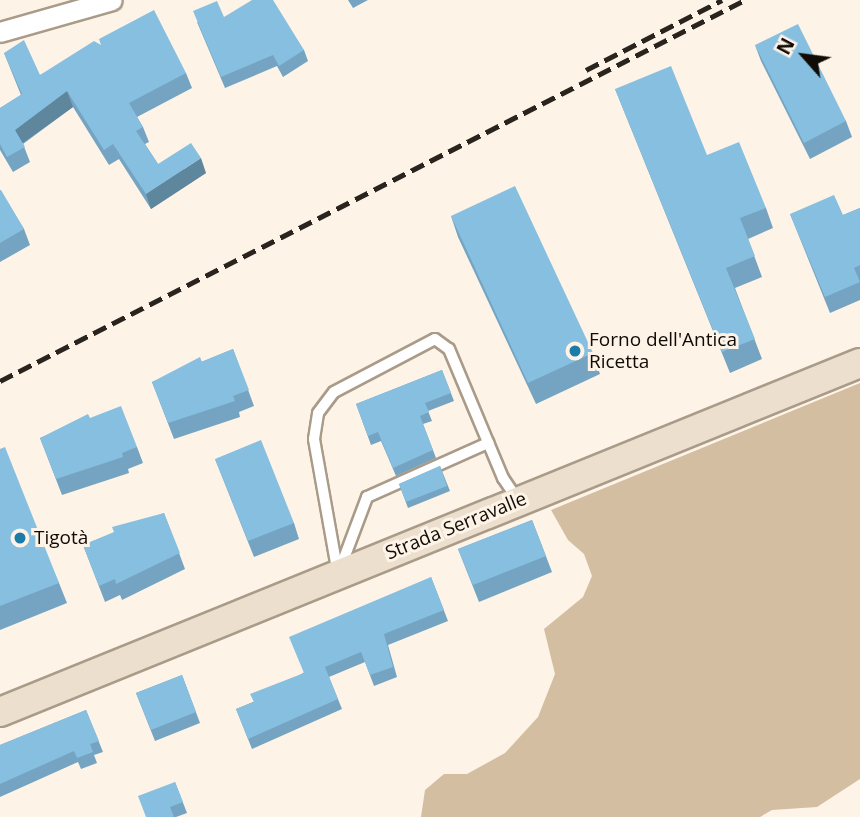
<!DOCTYPE html>
<meta charset="utf-8">
<style>
body{margin:0}
#map{position:relative;width:860px;height:817px;overflow:hidden;background:#fdf3e7;font-family:"Open Sans",sans-serif}
div>[style]{position:absolute}
.green>*{inset:0;background:#d4bea2}
.roads{filter:drop-shadow(2px 0 #aa9b89) drop-shadow(-2px 0 #aa9b89) drop-shadow(0 2px #aa9b89) drop-shadow(0 -2px #aa9b89)}
.service>*{height:10px;margin:-5px;padding:0 5px;transform-origin:5px;border-radius:5px;background:#fff}
.minor>*{height:19px;margin:-9.5px;padding:0 9.5px;transform-origin:9.5px;border-radius:9.5px;background:#fff}
.secondary>*{height:28px;margin:-14px;padding:0 14px;transform-origin:14px;border-radius:14px;background:#eddfcd}
.rail>*{height:5px;margin-top:-2.5px;transform-origin:0;background:repeating-linear-gradient(90deg,#2a241e 0 14px,transparent 0 21px)}
.wall>*{inset:0;background:#74a4c1}
.shaded-wall>*{inset:0;background:#5e869d}
.building>*{inset:0;background:#87bfe0}
.dots>*{width:19px;height:19px;translate:-50% -50%;box-sizing:border-box;border:4px solid #fdf3e7;border-radius:50%}
span{translate:-50% -50%;white-space:nowrap;text-align:center;line-height:1.15;-webkit-text-stroke:6px #fdf3e7;paint-order:stroke}
.poi-label{font-size:19px;color:#100b05}
.left{translate:0 -50%;text-align:left}
.street-label{font-size:19px;color:#100b05}
.north{position:absolute;left:769px;top:21px;width:70px;height:70px;-webkit-text-stroke:5px #fdf3e7;paint-order:stroke;rotate:298deg;font-size:19px;font-weight:700;line-height:28px;text-align:center;color:#100b05}
.north::after{content:'';display:block;margin:auto;width:24px;height:32px;background:#100b05;clip-path:polygon(50% 0,100% 100%,50% 72%,0 100%)}
</style>
<div id="map">
<div class="green">
<div style="clip-path:polygon(860px 383px,860px 779px,817px 807px,772px 810px,760px 817px,421px 817px,425px 790px,444px 774px,467px 774px,505px 753px,538px 717px,555px 674px,544px 629px,583px 597px,592px 576px,584px 554px,568px 540px,551px 510px)"></div>
</div>
<div class="roads">
<div class="service">
<div style="left:340px;top:569px;width:77px;rotate:-69.4deg"></div>
<div style="left:367px;top:497px;width:133px;rotate:-24.1deg"></div>
<div style="left:338px;top:574px;width:137px;rotate:-100.1deg"></div>
<div style="left:314px;top:439px;width:26px;rotate:-81deg"></div>
<div style="left:318px;top:413px;width:26px;rotate:-53deg"></div>
<div style="left:334px;top:392px;width:114px;rotate:-27.7deg"></div>
<div style="left:435px;top:339px;width:17px;rotate:36deg"></div>
<div style="left:449px;top:349px;width:140px;rotate:67.3deg"></div>
<div style="left:503px;top:478px;width:25px;rotate:56deg"></div>
</div>
<div class="minor">
<div style="left:0;top:32px;width:116px;rotate:-15.9deg"></div>
</div>
<div class="secondary">
<div style="left:0;top:712px;width:928px;rotate:-22.09deg"></div>
</div>
</div>
<div class="rail">
<div style="left:586px;top:70px;width:153px;rotate:-27.2deg"></div>
<div style="left:0;top:381px;width:837px;rotate:-27.09deg"></div>
</div>
<div class="wall">
<div style="clip-path:polygon(348px 0,368px 0,353px 8px)"></div>
<div style="clip-path:polygon(224px 17px,304px 50px,308px 61px,283px 77px,277px 66px,225px 88px,197px 22px)"></div>
<div style="clip-path:polygon(101px 45px,186px 73px,192px 88px,137px 117px,143px 127px,149px 142px,145px 144px,158px 164px,206px 173px,151px 209px,119px 159px,109px 165px,73px 107px,23px 144px,30px 162px,13px 172px,0 150px,0 108px,21px 95px,4px 53px,40px 75px)"></div>
<div style="clip-path:polygon(755px 45px,846px 121px,852px 137px,810px 159px,761px 61px)"></div>
<div style="clip-path:polygon(615px 89px,766px 208px,773px 228px,748px 239px,762px 277px,735px 288px,762px 359px,730px 373px)"></div>
<div style="clip-path:polygon(0 190px,24px 229px,30px 245px,0 262px)"></div>
<div style="clip-path:polygon(860px 208px,860px 300px,830px 313px,790px 214px,843px 215px)"></div>
<div style="clip-path:polygon(451px 216px,593px 353px,600px 374px,536px 404px,458px 237px)"></div>
<div style="clip-path:polygon(233px 349px,254px 406px,239px 412px,240px 417px,174px 439px,152px 382px)"></div>
<div style="clip-path:polygon(442px 370px,454px 401px,428px 411px,432px 421px,423px 424px,436px 458px,396px 476px,381px 441px,371px 445px,356px 404px)"></div>
<div style="clip-path:polygon(90px 418px,137px 447px,143px 463px,128px 469px,129px 473px,62px 495px,40px 438px)"></div>
<div style="clip-path:polygon(0 449px,59px 583px,67px 603px,0 630px)"></div>
<div style="clip-path:polygon(215px 459px,294px 523px,299px 539px,254px 557px)"></div>
<div style="clip-path:polygon(440px 466px,450px 491px,408px 508px,399px 484px)"></div>
<div style="clip-path:polygon(164px 513px,185px 569px,122px 600px,120px 595px,105px 602px,83px 545px)"></div>
<div style="clip-path:polygon(532px 520px,552px 572px,479px 602px,458px 549px)"></div>
<div style="clip-path:polygon(431px 577px,448px 621px,388px 645px,397px 677px,374px 686px,365px 662px,329px 677px,342px 709px,252px 749px,236px 709px,253px 702px,303px 673px)"></div>
<div style="clip-path:polygon(182px 675px,200px 723px,155px 741px,136px 693px)"></div>
<div style="clip-path:polygon(86px 710px,103px 752px,94px 755px,97px 763px,81px 769px,78px 762px,0 797px,0 745px)"></div>
<div style="clip-path:polygon(175px 782px,187px 813px,176px 817px,146px 817px)"></div>
</div>
<div class="shaded-wall">
<div style="clip-path:polygon(67px 91px,73px 107px,20px 145px,15px 130px)"></div>
<div style="clip-path:polygon(201px 158px,206px 173px,151px 209px,146px 194px)"></div>
</div>
<div class="building">
<div style="clip-path:polygon(252px 0,273px 0,304px 50px,279px 66px,273px 55px,221px 77px,193px 11px,217px 1px,224px 17px)"></div>
<div style="clip-path:polygon(154px 10px,186px 73px,129px 103px,143px 127px,136px 131px,158px 164px,191px 143px,201px 158px,146px 194px,113px 144px,104px 150px,67px 91px,15px 130px,25px 147px,7px 157px,0 144px,0 108px,22px 94px,4px 53px,24px 40px,40px 75px,94px 41px,101px 45px,99px 39px)"></div>
<div style="clip-path:polygon(798px 24px,846px 121px,804px 143px,755px 45px)"></div>
<div style="clip-path:polygon(671px 66px,707px 155px,739px 142px,766px 208px,740px 218px,755px 256px,726px 268px,755px 339px,722px 352px,615px 89px)"></div>
<div style="clip-path:polygon(515px 186px,593px 353px,528px 383px,451px 216px)"></div>
<div style="clip-path:polygon(0 190px,1px 190px,24px 229px,0 243px)"></div>
<div style="clip-path:polygon(834px 195px,843px 215px,860px 208px,860px 265px,854px 268px,860px 282px,825px 297px,790px 214px)"></div>
<div style="clip-path:polygon(233px 349px,249px 390px,233px 396px,235px 401px,168px 423px,152px 382px,200px 357px,202px 362px)"></div>
<div style="clip-path:polygon(442px 370px,451px 393px,425px 403px,429px 412px,420px 416px,433px 450px,393px 468px,378px 432px,368px 436px,356px 404px)"></div>
<div style="clip-path:polygon(121px 406px,137px 447px,122px 453px,123px 457px,56px 479px,40px 438px,88px 414px,90px 418px)"></div>
<div style="clip-path:polygon(261px 440px,294px 523px,248px 541px,215px 459px)"></div>
<div style="clip-path:polygon(5px 447px,59px 583px,0 606px,0 449px)"></div>
<div style="clip-path:polygon(440px 466px,447px 486px,406px 502px,399px 484px)"></div>
<div style="clip-path:polygon(164px 513px,180px 553px,116px 584px,115px 579px,99px 586px,83px 545px,114px 532px,112px 527px)"></div>
<div style="clip-path:polygon(532px 520px,546px 556px,473px 585px,458px 549px)"></div>
<div style="clip-path:polygon(431px 577px,444px 610px,384px 634px,393px 667px,370px 675px,361px 652px,325px 667px,338px 699px,248px 739px,236px 709px,254px 702px,250px 694px,304px 673px,289px 637px)"></div>
<div style="clip-path:polygon(182px 675px,196px 712px,151px 730px,136px 693px)"></div>
<div style="clip-path:polygon(86px 710px,99px 741px,90px 744px,93px 752px,77px 758px,74px 751px,0 784px,0 745px)"></div>
<div style="clip-path:polygon(175px 782px,183px 802px,170px 807px,174px 817px,146px 817px,138px 796px)"></div>
</div>
<div class="dots">
<div style="left:575px;top:351px;background:#1c7ca8"></div>
<div style="left:20px;top:538px;background:#1c7ca8"></div>
</div>
<div class="poi-label">
<span class="left" style="left:589px;top:351px">Forno dell'Antica<br>Ricetta</span>
<span class="left" style="left:34px;top:538px">Tigotà</span>
</div>
<div class="street-label">
<span style="left:456px;top:526px;rotate:-22deg">Strada Serravalle</span>
</div>
<div class="north">N</div>
</div>
